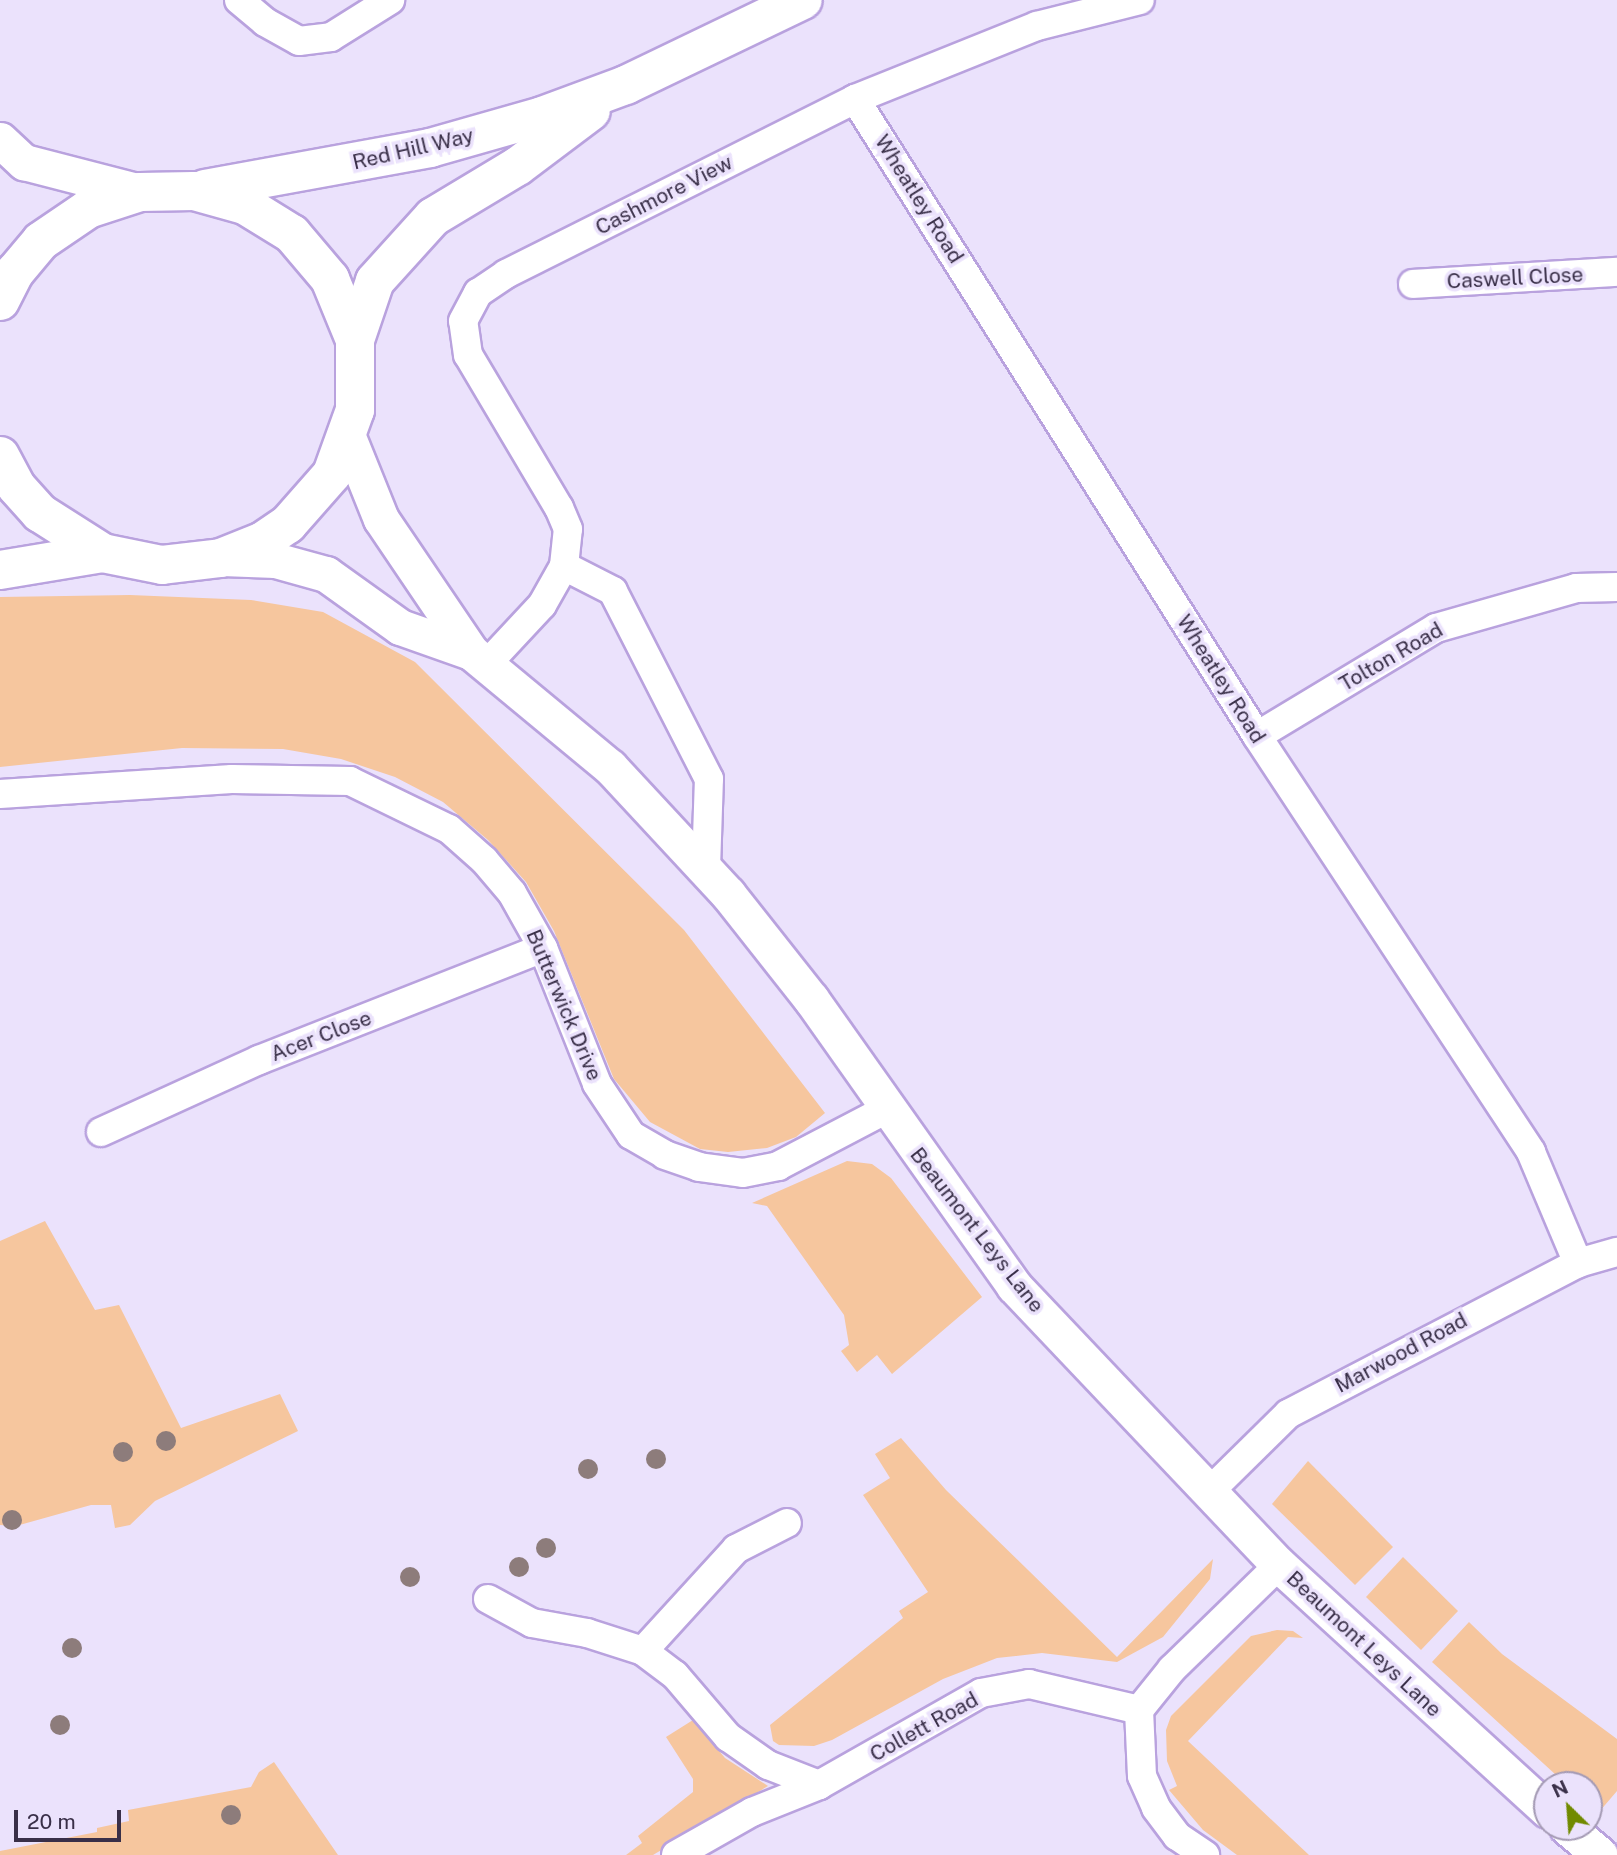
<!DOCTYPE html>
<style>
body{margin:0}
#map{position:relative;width:1617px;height:1855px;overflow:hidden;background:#ebe2fc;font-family:"Public Sans",sans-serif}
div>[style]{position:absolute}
.green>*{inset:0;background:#f6c69e}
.roads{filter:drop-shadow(2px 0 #b9a2de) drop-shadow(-2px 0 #b9a2de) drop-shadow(0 2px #b9a2de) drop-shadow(0 -2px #b9a2de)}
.minor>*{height:28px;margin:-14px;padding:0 14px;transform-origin:14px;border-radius:14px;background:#fff}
.tertiary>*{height:35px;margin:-17.5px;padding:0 17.5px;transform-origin:17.5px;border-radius:17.5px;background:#fff}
.trunk>*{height:38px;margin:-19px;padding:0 19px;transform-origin:19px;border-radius:19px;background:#fff}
.trees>*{width:20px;height:20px;margin:-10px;border-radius:50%;background:#8d7c7b}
span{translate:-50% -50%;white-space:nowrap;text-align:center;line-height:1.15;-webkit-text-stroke:7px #ebe2fc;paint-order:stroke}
.street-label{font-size:21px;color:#392f48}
.north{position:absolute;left:1533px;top:1771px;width:70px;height:70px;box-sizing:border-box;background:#ebe2fc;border:2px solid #a49ab4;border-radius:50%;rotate:335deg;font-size:19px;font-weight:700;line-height:28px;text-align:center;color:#392f48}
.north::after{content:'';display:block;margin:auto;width:24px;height:32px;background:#718a00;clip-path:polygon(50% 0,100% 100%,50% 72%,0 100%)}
.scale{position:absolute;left:14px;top:1810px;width:107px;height:32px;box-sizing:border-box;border:4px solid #392f48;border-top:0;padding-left:9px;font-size:21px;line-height:24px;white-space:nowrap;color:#392f48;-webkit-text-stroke:5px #ebe2fc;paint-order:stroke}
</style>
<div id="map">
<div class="green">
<div style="clip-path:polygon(130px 595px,251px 600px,323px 612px,415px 662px,684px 930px,825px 1113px,796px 1137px,767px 1148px,728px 1152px,700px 1149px,650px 1122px,614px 1079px,554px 931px,526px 882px,488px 840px,443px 802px,395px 777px,341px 759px,283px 749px,182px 748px,0 767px,0 597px)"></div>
<div style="clip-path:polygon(847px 1161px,872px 1164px,891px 1178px,982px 1297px,892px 1374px,877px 1355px,857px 1372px,841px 1351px,849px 1345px,844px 1315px,767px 1206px,752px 1203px)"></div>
<div style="clip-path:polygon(45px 1221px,95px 1310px,119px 1305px,181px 1428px,280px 1394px,298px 1431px,155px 1501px,130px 1525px,115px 1528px,111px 1505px,91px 1505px,16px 1526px,0 1525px,0 1241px)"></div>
<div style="clip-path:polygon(901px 1438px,946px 1490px,1117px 1657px,1213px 1559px,1210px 1579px,1163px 1637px,1117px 1662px,1042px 1653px,997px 1658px,943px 1679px,832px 1740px,814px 1746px,779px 1745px,773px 1741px,770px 1725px,903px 1618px,899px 1611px,928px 1592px,863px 1495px,890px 1478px,875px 1454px)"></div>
<div style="clip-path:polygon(1308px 1461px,1393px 1547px,1355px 1585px,1272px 1504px)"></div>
<div style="clip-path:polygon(1403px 1557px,1458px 1611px,1421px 1650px,1366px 1597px)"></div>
<div style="clip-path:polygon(1469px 1622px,1502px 1654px,1617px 1739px,1617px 1791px,1599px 1812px,1589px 1804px,1589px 1785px,1567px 1785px,1432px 1662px)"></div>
<div style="clip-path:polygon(1277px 1630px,1293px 1631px,1303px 1638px,1288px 1637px,1188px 1741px,1309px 1855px,1237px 1855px,1203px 1830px,1169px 1790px,1177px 1786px,1167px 1761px,1166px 1730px,1171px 1716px,1251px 1636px)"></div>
<div style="clip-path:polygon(693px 1720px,725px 1758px,768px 1786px,653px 1855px,626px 1855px,642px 1843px,638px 1836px,693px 1792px,693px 1779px,666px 1737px)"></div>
<div style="clip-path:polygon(274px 1762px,338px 1855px,0 1855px,0 1851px,97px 1832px,97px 1828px,129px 1821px,128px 1810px,251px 1787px,259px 1772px)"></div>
</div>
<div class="roads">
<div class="minor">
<div style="left:239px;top:0;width:34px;rotate:40deg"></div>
<div style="left:265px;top:22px;width:39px;rotate:29deg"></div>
<div style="left:299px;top:41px;width:32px;rotate:-7deg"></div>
<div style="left:331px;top:37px;width:70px;rotate:-32.1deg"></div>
<div style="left:855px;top:99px;width:753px;rotate:57.74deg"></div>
<div style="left:1257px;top:736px;width:498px;rotate:56.6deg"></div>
<div style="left:1531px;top:1152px;width:121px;rotate:67.1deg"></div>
<div style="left:1413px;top:284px;width:204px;rotate:-3.4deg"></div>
<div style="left:486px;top:665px;width:82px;rotate:-47deg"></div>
<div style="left:542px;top:605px;width:45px;rotate:-60.6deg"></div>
<div style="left:1257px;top:736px;width:209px;rotate:-31.1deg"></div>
<div style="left:1436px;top:628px;width:146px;rotate:-15.9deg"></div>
<div style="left:1576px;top:588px;width:41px;rotate:-1.4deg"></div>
<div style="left:0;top:794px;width:232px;rotate:-3.7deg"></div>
<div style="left:232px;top:779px;width:118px;rotate:1deg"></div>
<div style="left:350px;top:781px;width:110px;rotate:25.9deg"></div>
<div style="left:449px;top:829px;width:47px;rotate:41.5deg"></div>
<div style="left:484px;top:860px;width:43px;rotate:49.7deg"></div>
<div style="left:512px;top:893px;width:63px;rotate:60.6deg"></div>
<div style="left:543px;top:948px;width:146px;rotate:68.3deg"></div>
<div style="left:597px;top:1084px;width:61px;rotate:56.3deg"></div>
<div style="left:631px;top:1135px;width:39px;rotate:30deg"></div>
<div style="left:665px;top:1155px;width:36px;rotate:19deg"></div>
<div style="left:699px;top:1167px;width:44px;rotate:7.8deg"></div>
<div style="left:743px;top:1173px;width:36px;rotate:-11deg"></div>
<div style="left:778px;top:1166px;width:121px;rotate:-27.6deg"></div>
<div style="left:706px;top:868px;width:89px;rotate:-88.1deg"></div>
<div style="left:709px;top:779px;width:211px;rotate:-117.1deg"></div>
<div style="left:613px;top:591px;width:55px;rotate:-153deg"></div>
<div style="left:564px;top:566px;width:37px;rotate:-84deg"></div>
<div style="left:568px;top:529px;width:23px;rotate:-113deg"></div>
<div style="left:559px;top:508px;width:178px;rotate:-120.7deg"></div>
<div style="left:468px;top:355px;width:34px;rotate:-98deg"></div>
<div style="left:463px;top:321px;width:32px;rotate:-62deg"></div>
<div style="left:478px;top:293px;width:34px;rotate:-34deg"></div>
<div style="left:506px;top:274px;width:390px;rotate:-26.6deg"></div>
<div style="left:855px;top:99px;width:196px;rotate:-21.9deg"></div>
<div style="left:1037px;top:26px;width:106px;rotate:-14.2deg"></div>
<div style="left:101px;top:1132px;width:174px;rotate:-24.5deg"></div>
<div style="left:259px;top:1060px;width:305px;rotate:-21.5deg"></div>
<div style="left:1209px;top:1492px;width:111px;rotate:-44.6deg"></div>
<div style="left:1288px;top:1414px;width:327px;rotate:-27.5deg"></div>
<div style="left:1578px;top:1263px;width:41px;rotate:-15.8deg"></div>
<div style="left:488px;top:1599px;width:50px;rotate:28.6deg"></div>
<div style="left:532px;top:1623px;width:56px;rotate:10.3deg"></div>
<div style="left:587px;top:1633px;width:59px;rotate:17.8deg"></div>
<div style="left:643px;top:1651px;width:40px;rotate:37deg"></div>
<div style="left:675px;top:1675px;width:82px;rotate:49.5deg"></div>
<div style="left:728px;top:1737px;width:49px;rotate:35deg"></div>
<div style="left:768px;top:1765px;width:55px;rotate:21.4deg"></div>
<div style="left:643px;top:1651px;width:138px;rotate:-47.6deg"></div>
<div style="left:736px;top:1549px;width:57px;rotate:-27deg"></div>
<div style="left:1139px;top:1710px;width:66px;rotate:87.4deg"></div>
<div style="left:1142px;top:1776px;width:35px;rotate:66deg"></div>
<div style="left:1156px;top:1808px;width:35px;rotate:53deg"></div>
<div style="left:1177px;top:1836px;width:34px;rotate:34deg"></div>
<div style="left:676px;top:1855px;width:87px;rotate:-29.5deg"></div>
<div style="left:752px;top:1812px;width:72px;rotate:-21.9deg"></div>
<div style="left:819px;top:1785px;width:186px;rotate:-29.6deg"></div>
<div style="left:981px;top:1693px;width:49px;rotate:-10.6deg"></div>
<div style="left:1029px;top:1684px;width:113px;rotate:13.3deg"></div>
<div style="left:1139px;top:1710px;width:53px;rotate:-51.2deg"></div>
<div style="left:1172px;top:1669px;width:149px;rotate:-44.2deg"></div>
</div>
<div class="tertiary">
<div style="left:0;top:140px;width:33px;rotate:43deg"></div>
<div style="left:24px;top:162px;width:120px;rotate:14.5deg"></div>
<div style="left:348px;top:437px;width:88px;rotate:68.1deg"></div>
<div style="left:381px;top:519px;width:161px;rotate:55.9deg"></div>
<div style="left:471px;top:652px;width:180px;rotate:39.6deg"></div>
<div style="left:610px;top:767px;width:173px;rotate:47.1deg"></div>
<div style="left:728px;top:894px;width:134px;rotate:51.7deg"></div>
<div style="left:811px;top:999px;width:352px;rotate:54.7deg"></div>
<div style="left:1014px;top:1286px;width:385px;rotate:46.5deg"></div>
<div style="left:1279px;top:1565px;width:363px;rotate:42.4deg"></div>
<div style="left:222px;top:558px;width:53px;rotate:2.2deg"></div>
<div style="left:275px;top:560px;width:53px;rotate:15.4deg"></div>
<div style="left:326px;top:574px;width:91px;rotate:35.6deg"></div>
<div style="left:400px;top:627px;width:75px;rotate:19.4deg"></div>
<div style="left:1567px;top:1827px;width:43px;rotate:40.3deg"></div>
</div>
<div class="trunk">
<div style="left:205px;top:189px;width:229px;rotate:-10.3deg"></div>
<div style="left:430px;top:148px;width:116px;rotate:-15.9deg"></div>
<div style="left:542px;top:116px;width:90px;rotate:-20.3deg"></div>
<div style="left:626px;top:85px;width:196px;rotate:-25.7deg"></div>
<div style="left:0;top:301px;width:33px;rotate:-63deg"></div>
<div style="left:15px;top:272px;width:40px;rotate:-50deg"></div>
<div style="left:41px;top:241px;width:57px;rotate:-34.2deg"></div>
<div style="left:88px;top:209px;width:55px;rotate:-18.1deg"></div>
<div style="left:140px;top:192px;width:54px;rotate:-1.1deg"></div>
<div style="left:194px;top:191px;width:53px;rotate:15.4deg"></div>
<div style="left:245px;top:205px;width:55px;rotate:31.7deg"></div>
<div style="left:292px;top:234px;width:59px;rotate:49.8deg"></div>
<div style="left:330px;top:279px;width:66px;rotate:67.7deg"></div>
<div style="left:355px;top:340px;width:70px;rotate:90deg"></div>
<div style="left:355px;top:410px;width:68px;rotate:109.8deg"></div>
<div style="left:332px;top:474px;width:67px;rotate:131.3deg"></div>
<div style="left:288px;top:524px;width:32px;rotate:146deg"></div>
<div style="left:261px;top:542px;width:43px;rotate:158.2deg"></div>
<div style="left:221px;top:558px;width:59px;rotate:173.2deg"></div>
<div style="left:162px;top:565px;width:60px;rotate:-168.5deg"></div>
<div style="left:103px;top:553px;width:75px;rotate:-147.6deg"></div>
<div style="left:40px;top:513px;width:36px;rotate:-132deg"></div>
<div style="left:16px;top:486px;width:34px;rotate:-118deg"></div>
<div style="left:355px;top:340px;width:62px;rotate:-71.3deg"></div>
<div style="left:375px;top:281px;width:86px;rotate:-47.8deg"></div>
<div style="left:433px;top:217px;width:99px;rotate:-31deg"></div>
<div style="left:518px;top:166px;width:91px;rotate:-37deg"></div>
<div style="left:0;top:570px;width:104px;rotate:-9.4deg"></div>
</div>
</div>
<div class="trees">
<div style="left:166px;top:1441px"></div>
<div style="left:123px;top:1452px"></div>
<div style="left:656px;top:1459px"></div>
<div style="left:588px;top:1469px"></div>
<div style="left:12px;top:1520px"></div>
<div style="left:546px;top:1548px"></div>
<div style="left:519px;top:1567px"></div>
<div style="left:410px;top:1577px"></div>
<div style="left:72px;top:1648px"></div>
<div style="left:60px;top:1725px"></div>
<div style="left:231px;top:1815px"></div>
</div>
<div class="street-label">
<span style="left:413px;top:149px;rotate:-13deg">Red Hill Way</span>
<span style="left:664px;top:195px;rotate:-27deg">Cashmore View</span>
<span style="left:919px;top:199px;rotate:58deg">Wheatley Road</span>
<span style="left:1515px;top:278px;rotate:-3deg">Caswell Close</span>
<span style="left:1391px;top:657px;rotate:-30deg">Tolton Road</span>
<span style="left:1221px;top:679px;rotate:58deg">Wheatley Road</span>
<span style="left:564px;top:1005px;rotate:67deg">Butterwick Drive</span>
<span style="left:321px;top:1036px;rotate:-21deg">Acer Close</span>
<span style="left:977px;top:1230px;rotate:52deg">Beaumont Leys Lane</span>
<span style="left:1401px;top:1353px;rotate:-28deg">Marwood Road</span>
<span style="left:1364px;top:1644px;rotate:43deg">Beaumont Leys Lane</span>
<span style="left:924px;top:1727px;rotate:-29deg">Collett Road</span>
</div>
<div class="north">N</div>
<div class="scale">20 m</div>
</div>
